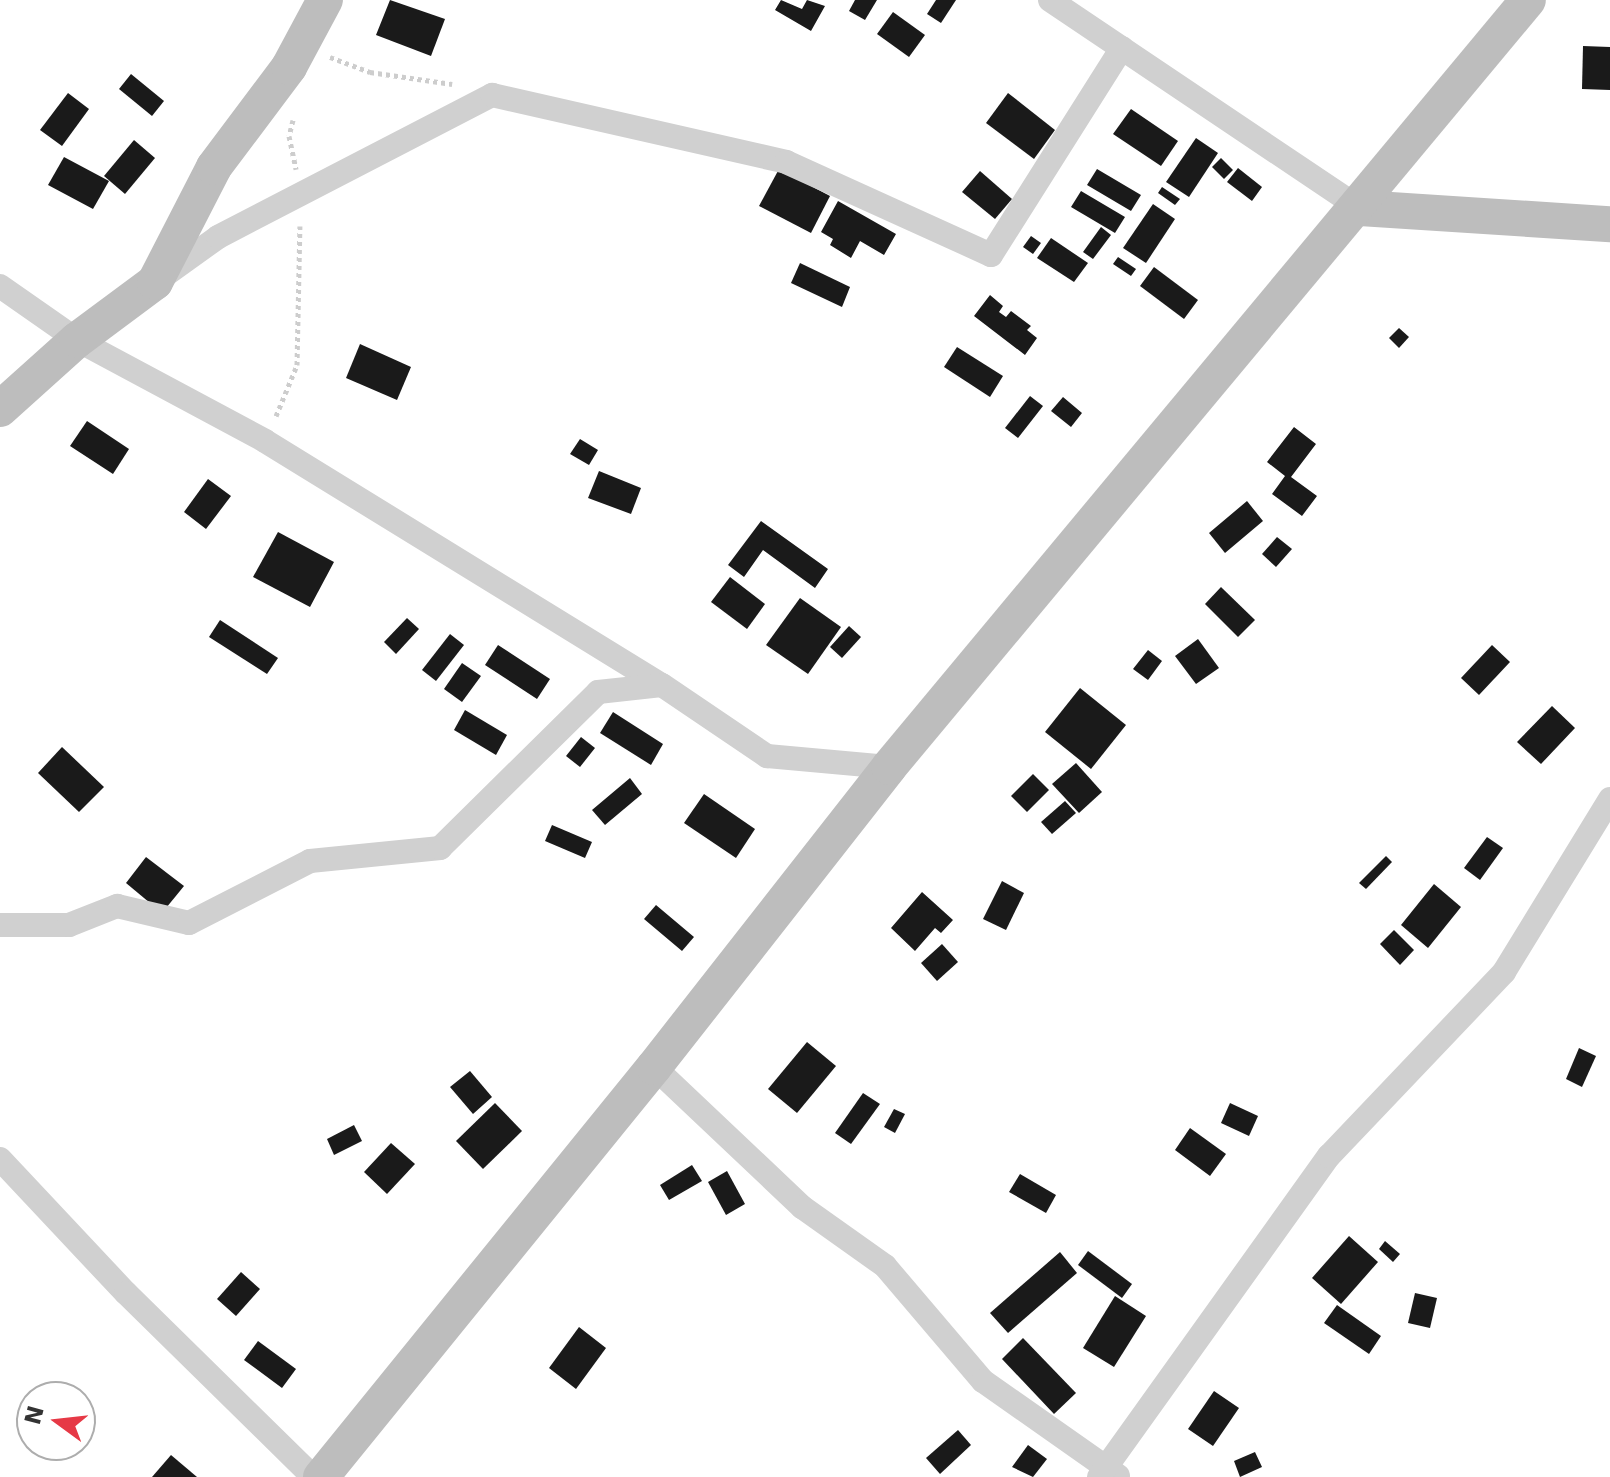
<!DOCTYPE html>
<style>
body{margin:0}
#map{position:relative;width:1610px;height:1477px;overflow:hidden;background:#fff;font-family:"DejaVu Sans",sans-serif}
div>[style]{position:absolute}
.building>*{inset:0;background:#1a1a1a}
.path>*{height:5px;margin-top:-2.5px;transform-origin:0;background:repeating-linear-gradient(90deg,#cdcdcd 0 4px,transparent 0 8px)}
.street>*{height:24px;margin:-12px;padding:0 12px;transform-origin:12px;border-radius:12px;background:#d0d0d0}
.secondary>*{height:36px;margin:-18px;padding:0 18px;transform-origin:18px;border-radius:18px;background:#bdbdbd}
span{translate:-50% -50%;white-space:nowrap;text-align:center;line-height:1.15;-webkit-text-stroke:8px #fff;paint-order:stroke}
.north{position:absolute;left:16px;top:1381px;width:80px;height:80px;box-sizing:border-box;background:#fff;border:2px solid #adadad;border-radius:50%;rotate:285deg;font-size:22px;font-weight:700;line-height:32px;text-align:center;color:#333}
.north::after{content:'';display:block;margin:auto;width:28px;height:36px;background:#e63946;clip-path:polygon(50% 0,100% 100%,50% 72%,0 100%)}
</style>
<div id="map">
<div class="building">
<div style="clip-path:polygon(390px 0,445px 19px,431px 56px,376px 35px)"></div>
<div style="clip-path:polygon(781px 0,802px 9px,807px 0,825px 6px,811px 31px,775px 10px)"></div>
<div style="clip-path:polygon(855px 0,877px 0,865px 20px,849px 11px)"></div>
<div style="clip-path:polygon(936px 0,956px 0,941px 23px,927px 14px)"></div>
<div style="clip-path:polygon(893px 12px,925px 35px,909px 57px,877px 34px)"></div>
<div style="clip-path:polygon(1583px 46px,1610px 47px,1610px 90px,1582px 89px)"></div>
<div style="clip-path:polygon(131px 74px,164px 101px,152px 116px,119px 89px)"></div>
<div style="clip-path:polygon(68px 93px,89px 109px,62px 146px,40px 130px)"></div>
<div style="clip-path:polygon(1008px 93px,1055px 130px,1034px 159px,986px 123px)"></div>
<div style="clip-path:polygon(1131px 109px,1178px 141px,1161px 166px,1113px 134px)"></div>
<div style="clip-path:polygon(1196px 138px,1218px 153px,1189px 197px,1166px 182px)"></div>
<div style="clip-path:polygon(134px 140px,155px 158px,125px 194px,104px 176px)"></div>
<div style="clip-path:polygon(64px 157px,109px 181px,93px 209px,48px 185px)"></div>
<div style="clip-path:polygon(1221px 158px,1233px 170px,1224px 179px,1212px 167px)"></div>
<div style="clip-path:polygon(1238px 168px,1262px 187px,1252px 201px,1227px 182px)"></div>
<div style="clip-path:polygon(779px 169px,830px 196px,811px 233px,759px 206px)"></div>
<div style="clip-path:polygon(1097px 169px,1141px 195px,1131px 211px,1087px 185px)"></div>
<div style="clip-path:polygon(980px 171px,1012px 199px,995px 219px,962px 192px)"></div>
<div style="clip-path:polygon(1162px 187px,1180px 199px,1175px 205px,1158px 193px)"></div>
<div style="clip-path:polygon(1081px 191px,1125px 217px,1115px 233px,1071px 207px)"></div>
<div style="clip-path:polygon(838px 201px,896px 234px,884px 255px,860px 241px,851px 258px,830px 245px,833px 239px,821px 232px)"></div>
<div style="clip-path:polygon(1153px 204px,1175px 219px,1146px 263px,1123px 248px)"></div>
<div style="clip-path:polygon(1101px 227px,1111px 235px,1093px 259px,1083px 252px)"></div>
<div style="clip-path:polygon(1031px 236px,1041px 243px,1033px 254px,1023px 247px)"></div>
<div style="clip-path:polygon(1051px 238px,1088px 263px,1074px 282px,1037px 258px)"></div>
<div style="clip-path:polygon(1118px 257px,1136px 269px,1131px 276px,1113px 264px)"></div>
<div style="clip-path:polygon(800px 263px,850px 287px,842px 307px,791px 283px)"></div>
<div style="clip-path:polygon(1154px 267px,1198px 300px,1184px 319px,1140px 286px)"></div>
<div style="clip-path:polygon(990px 295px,1003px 306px,999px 312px,1006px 317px,1011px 311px,1031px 326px,1027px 330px,1037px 338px,1025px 355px,974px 316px)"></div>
<div style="clip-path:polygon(1399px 328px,1409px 337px,1399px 348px,1389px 338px)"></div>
<div style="clip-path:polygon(360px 344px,411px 367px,397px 400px,346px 378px)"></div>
<div style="clip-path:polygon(957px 347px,1003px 376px,990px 397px,944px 367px)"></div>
<div style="clip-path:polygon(1030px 396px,1043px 406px,1018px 438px,1005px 428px)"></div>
<div style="clip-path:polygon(1063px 397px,1082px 413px,1071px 427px,1051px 411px)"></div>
<div style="clip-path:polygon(87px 421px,129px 449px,113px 474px,70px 446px)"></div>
<div style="clip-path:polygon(1294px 427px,1316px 444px,1291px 477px,1317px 496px,1302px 516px,1272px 494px,1285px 476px,1267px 462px)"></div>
<div style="clip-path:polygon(580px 439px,598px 450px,589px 465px,570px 454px)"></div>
<div style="clip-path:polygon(599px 471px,641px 488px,631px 514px,588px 498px)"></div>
<div style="clip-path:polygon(208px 479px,231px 496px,206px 529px,184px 512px)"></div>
<div style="clip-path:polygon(1247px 501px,1263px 521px,1225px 553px,1209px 533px)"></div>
<div style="clip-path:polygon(761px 521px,828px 569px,815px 588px,763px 550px,744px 577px,728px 565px)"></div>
<div style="clip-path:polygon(278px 532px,334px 562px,310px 607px,253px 577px)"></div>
<div style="clip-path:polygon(1277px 537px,1292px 549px,1276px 567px,1262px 554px)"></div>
<div style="clip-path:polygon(730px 577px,765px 604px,747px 629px,711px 602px)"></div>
<div style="clip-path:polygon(1221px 587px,1255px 620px,1238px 637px,1205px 604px)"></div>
<div style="clip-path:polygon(800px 598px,841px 627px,808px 674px,766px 645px)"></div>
<div style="clip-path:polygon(407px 618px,419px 629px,396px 654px,384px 642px)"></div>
<div style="clip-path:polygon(220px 620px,278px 658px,267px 674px,209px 637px)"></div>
<div style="clip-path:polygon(849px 626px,861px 637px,842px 658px,830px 647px)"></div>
<div style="clip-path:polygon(450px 634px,464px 645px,436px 681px,422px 670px)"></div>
<div style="clip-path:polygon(1198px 639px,1219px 668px,1196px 684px,1175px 656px)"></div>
<div style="clip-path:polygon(498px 645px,550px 679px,537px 699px,485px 665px)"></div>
<div style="clip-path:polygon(1492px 645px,1510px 662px,1479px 695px,1461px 678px)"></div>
<div style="clip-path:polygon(1148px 650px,1162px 661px,1148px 680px,1133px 669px)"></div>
<div style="clip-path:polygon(462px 663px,481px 676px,462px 702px,444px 689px)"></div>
<div style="clip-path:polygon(1080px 688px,1126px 725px,1091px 769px,1045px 732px)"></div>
<div style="clip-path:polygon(1552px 706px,1575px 728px,1541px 764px,1517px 742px)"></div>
<div style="clip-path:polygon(465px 710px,507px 735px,496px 755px,454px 730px)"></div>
<div style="clip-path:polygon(613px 712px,663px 744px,651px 765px,600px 733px)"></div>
<div style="clip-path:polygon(581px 737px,595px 748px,580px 767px,566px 756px)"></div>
<div style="clip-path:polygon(62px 747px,104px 787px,79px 812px,38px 773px)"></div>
<div style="clip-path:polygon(1076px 763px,1102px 792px,1079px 813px,1052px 784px)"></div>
<div style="clip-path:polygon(1033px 774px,1049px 790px,1027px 812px,1011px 796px)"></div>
<div style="clip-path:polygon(630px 778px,642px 794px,605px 825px,592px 810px)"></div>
<div style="clip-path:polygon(704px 794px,755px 829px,736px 858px,684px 823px)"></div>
<div style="clip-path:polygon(1065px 801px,1076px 813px,1052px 834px,1041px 822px)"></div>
<div style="clip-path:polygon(552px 825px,592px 842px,585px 858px,545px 841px)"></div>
<div style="clip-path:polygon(1487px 837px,1503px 848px,1480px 880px,1464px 868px)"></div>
<div style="clip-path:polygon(1386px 856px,1392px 862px,1366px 889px,1359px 883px)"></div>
<div style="clip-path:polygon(146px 857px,184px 886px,162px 913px,126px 883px)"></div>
<div style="clip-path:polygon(1002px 881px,1024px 893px,1006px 930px,983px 919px)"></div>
<div style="clip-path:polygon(1434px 884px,1461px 907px,1428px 948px,1401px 925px)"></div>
<div style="clip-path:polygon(922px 892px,953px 920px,941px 933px,935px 928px,915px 951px,891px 928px)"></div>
<div style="clip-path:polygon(656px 905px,694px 937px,682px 951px,644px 919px)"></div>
<div style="clip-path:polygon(1394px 930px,1414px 950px,1400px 965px,1380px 944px)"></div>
<div style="clip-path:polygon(942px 944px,958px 962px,937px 981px,921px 963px)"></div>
<div style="clip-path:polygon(807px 1042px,836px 1066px,797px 1113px,768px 1089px)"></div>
<div style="clip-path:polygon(1579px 1048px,1596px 1056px,1582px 1087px,1566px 1079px)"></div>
<div style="clip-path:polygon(470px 1071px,492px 1097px,473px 1114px,450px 1087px)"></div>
<div style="clip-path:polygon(863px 1093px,880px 1104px,851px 1144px,835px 1133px)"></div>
<div style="clip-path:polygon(495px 1103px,522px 1131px,483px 1169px,456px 1141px)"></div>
<div style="clip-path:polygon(1230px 1103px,1258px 1116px,1249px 1136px,1221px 1123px)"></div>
<div style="clip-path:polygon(894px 1109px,905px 1114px,895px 1133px,884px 1127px)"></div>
<div style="clip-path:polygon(354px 1125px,362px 1141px,334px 1155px,327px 1139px)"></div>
<div style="clip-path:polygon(1190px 1128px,1226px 1154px,1210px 1176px,1175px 1150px)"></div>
<div style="clip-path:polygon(391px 1143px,415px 1164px,387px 1194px,364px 1172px)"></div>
<div style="clip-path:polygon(692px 1165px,702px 1181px,669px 1200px,660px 1185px)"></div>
<div style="clip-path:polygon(727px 1171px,745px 1204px,726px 1215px,708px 1182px)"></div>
<div style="clip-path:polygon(1020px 1174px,1056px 1195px,1046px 1213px,1009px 1192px)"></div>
<div style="clip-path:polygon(1349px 1236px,1378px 1262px,1341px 1304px,1312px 1278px)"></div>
<div style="clip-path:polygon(1385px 1241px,1400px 1254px,1393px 1262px,1379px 1249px)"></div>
<div style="clip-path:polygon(1088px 1251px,1132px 1284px,1122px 1298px,1078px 1265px)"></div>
<div style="clip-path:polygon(1060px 1252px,1077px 1273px,1008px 1333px,990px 1313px)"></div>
<div style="clip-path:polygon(241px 1272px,260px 1289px,236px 1316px,217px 1299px)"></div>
<div style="clip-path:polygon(1415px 1293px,1437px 1298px,1430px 1328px,1408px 1323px)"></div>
<div style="clip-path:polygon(1115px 1296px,1146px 1316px,1114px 1367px,1083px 1348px)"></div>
<div style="clip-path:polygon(1337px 1305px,1381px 1336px,1369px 1354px,1324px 1323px)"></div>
<div style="clip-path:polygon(579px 1327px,606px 1348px,576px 1389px,549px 1368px)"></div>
<div style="clip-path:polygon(1023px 1338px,1076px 1393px,1054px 1414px,1002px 1359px)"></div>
<div style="clip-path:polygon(258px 1341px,296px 1369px,282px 1388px,244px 1360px)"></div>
<div style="clip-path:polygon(1214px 1391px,1239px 1408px,1213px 1446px,1188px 1429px)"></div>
<div style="clip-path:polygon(958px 1430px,971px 1445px,940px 1474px,926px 1458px)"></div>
<div style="clip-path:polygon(1028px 1445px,1047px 1459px,1033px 1477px,1012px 1467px)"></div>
<div style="clip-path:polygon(1255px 1452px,1262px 1467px,1240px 1477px,1234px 1461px)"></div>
<div style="clip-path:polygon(171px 1455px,197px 1477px,152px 1477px)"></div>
</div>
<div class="path">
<div style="left:330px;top:57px;width:43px;rotate:20.6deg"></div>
<div style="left:370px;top:72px;width:83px;rotate:8.3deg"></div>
<div style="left:293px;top:120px;width:16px;rotate:104deg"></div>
<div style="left:289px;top:136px;width:34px;rotate:78deg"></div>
<div style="left:276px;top:416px;width:55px;rotate:-67.6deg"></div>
<div style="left:297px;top:365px;width:139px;rotate:-88.8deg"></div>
</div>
<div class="street">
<div style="left:1050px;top:0;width:373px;rotate:33.9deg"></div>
<div style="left:161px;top:278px;width:70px;rotate:-35.7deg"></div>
<div style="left:218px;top:237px;width:309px;rotate:-27.4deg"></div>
<div style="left:492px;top:95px;width:302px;rotate:12.8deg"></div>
<div style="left:786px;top:162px;width:225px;rotate:24.4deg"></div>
<div style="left:991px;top:255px;width:245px;rotate:-57.7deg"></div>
<div style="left:0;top:286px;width:94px;rotate:35deg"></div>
<div style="left:77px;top:340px;width:213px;rotate:28.2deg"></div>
<div style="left:265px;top:441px;width:466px;rotate:31.6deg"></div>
<div style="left:662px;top:685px;width:127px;rotate:34.1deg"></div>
<div style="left:767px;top:756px;width:122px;rotate:5.2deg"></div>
<div style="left:0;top:925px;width:69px"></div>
<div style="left:69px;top:925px;width:52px;rotate:-21.6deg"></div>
<div style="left:117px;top:906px;width:74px;rotate:13.3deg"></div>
<div style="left:189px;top:923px;width:136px;rotate:-27.1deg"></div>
<div style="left:310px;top:861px;width:131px;rotate:-5.7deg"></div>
<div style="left:440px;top:848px;width:222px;rotate:-44.6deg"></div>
<div style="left:598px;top:692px;width:64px;rotate:-6.2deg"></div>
<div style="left:654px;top:1067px;width:204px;rotate:43.4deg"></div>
<div style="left:802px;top:1207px;width:102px;rotate:35.4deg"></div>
<div style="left:885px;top:1266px;width:151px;rotate:49.6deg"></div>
<div style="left:983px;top:1381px;width:165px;rotate:35.1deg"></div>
<div style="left:0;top:1159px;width:184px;rotate:46.8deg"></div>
<div style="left:126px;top:1293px;width:262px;rotate:44.5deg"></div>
<div style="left:1099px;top:1477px;width:395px;rotate:-54.4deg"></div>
<div style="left:1329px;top:1156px;width:254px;rotate:-46.4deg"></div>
<div style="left:1504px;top:972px;width:203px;rotate:-58.5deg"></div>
</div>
<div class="secondary">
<div style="left:1360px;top:208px;width:251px;rotate:3.7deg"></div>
<div style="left:0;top:409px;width:103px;rotate:-41.9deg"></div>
<div style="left:77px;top:340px;width:97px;rotate:-36.6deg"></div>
<div style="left:155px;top:282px;width:129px;rotate:-62.8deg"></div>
<div style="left:214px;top:167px;width:125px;rotate:-53.1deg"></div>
<div style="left:289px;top:67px;width:76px;rotate:-61.8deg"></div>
<div style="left:321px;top:1477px;width:528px;rotate:-50.92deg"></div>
<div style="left:654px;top:1067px;width:381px;rotate:-51.9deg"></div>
<div style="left:889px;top:767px;width:998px;rotate:-50.2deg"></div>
</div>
<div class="north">N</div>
</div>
